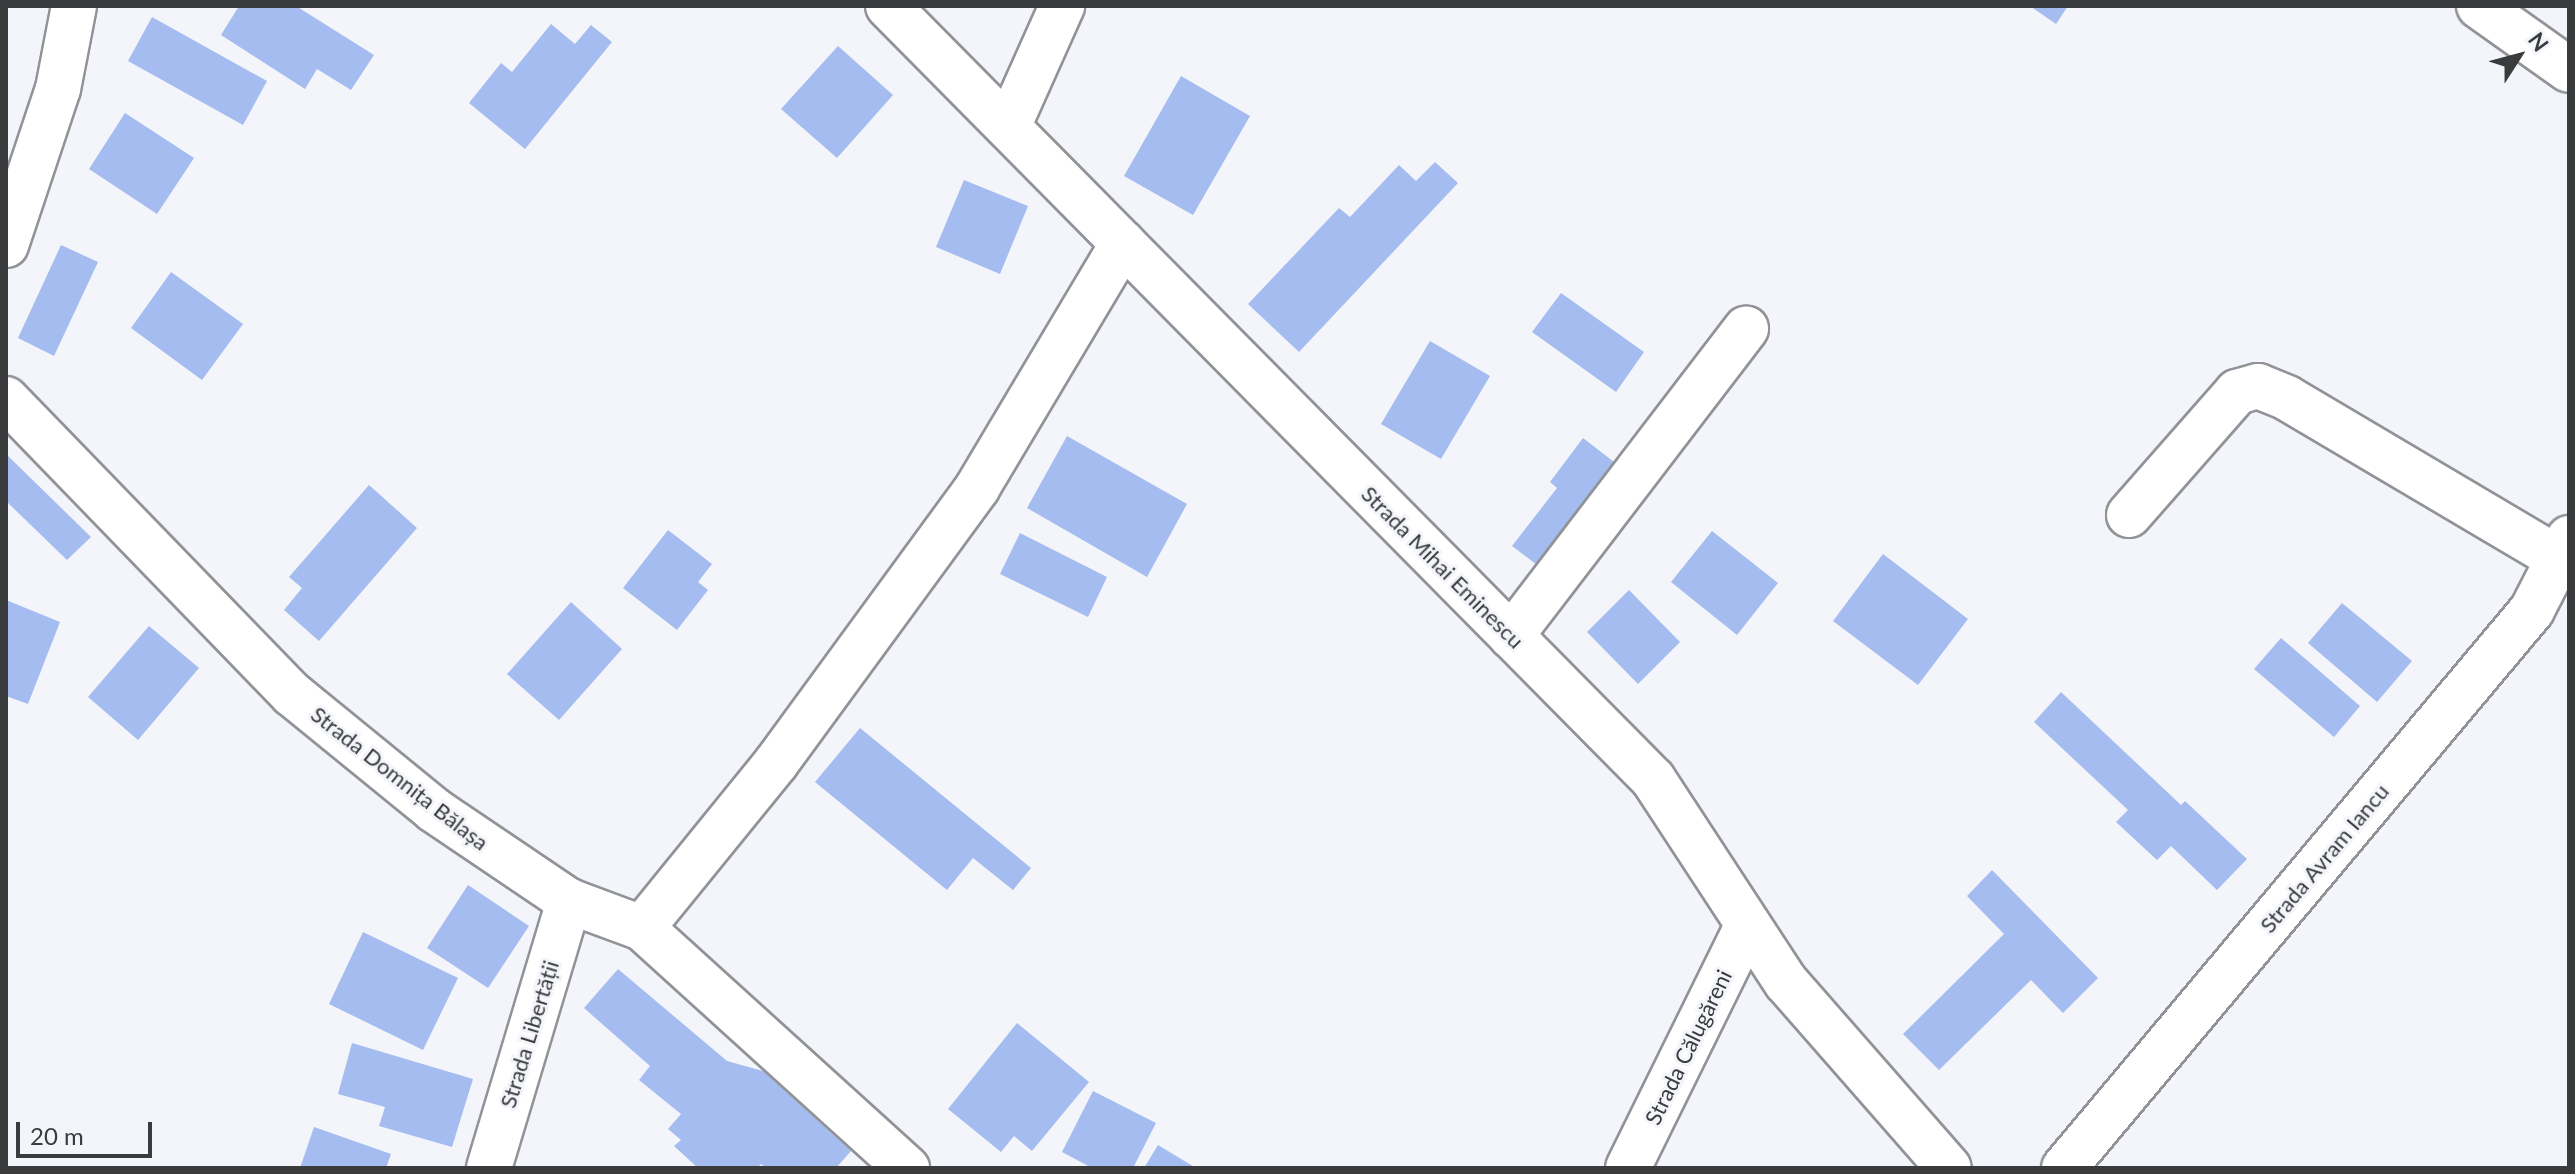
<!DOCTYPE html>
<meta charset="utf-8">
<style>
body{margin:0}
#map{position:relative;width:2575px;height:1174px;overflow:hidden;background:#f3f5fa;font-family:Lato,sans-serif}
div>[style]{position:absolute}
.building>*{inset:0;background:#a4bcef}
.roads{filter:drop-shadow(2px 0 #919398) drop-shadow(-2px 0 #919398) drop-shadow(0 2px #919398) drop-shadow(0 -2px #919398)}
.minor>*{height:44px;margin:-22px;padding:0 22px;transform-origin:22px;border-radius:22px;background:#fff}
.secondary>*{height:44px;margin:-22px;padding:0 22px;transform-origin:22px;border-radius:22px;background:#fff}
span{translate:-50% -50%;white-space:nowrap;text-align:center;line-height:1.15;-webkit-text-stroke:6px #f3f5fa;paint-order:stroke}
.street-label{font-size:22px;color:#3a3b3d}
.frame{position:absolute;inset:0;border:8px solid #3a3b3d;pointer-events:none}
.north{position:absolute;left:2479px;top:16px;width:80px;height:80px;-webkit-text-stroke:6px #f3f5fa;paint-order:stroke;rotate:54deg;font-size:22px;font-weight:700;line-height:32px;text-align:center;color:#3a3b3d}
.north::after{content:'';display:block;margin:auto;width:28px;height:36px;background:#3a3b3d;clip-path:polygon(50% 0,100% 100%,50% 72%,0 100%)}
.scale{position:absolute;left:16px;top:1122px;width:136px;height:36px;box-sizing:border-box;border:4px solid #3a3b3d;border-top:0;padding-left:10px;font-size:24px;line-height:28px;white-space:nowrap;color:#3a3b3d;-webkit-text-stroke:6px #f3f5fa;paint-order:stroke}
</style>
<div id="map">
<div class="building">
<div style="clip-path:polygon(239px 6px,296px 6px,374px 55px,351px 90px,317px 69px,305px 89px,221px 35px)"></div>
<div style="clip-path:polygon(2030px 6px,2068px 6px,2056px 24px)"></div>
<div style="clip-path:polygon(152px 17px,267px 81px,243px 125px,128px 61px)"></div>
<div style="clip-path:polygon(551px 24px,575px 44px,591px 25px,612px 42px,525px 149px,469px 103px,501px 63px,512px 72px)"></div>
<div style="clip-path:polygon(838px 46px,893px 95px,837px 158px,781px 109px)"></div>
<div style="clip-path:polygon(1181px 76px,1250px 116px,1193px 215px,1124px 176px)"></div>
<div style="clip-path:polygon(125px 113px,194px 158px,157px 214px,89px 169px)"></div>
<div style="clip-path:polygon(1435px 162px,1458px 183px,1299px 352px,1248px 304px,1339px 208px,1350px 217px,1399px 165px,1416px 181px)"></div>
<div style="clip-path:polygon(964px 180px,1028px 206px,1000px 274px,936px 247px)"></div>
<div style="clip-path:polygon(61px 245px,98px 262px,54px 356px,18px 338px)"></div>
<div style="clip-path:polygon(171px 272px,243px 324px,202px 380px,131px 328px)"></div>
<div style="clip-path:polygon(1561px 293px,1644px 352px,1616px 392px,1532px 332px)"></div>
<div style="clip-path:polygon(1430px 341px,1490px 376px,1441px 459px,1381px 424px)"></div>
<div style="clip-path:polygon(1067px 436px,1187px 504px,1147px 577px,1027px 508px)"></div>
<div style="clip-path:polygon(1583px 438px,1627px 472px,1549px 574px,1512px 546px,1557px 488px,1550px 482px)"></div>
<div style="clip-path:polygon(6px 454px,91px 537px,67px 560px,6px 501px)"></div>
<div style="clip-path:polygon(369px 485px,417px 528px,319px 641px,284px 610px,302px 588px,289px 577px)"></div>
<div style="clip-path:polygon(668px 530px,712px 564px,698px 582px,708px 590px,677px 630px,623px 588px)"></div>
<div style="clip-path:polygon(1712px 531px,1778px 583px,1737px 635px,1671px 582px)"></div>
<div style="clip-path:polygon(1020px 533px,1107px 577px,1088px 617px,1000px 574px)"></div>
<div style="clip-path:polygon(1883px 554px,1968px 619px,1918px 685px,1833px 621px)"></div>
<div style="clip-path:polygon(1629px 590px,1680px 642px,1638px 684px,1587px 632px)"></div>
<div style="clip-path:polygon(6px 600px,60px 622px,28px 704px,6px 696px)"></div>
<div style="clip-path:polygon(571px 602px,622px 649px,559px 720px,507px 674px)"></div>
<div style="clip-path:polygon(2342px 603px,2412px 661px,2377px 702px,2308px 643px)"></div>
<div style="clip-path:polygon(149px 626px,199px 668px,138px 740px,88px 697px)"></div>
<div style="clip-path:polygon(2281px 638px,2360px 706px,2334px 737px,2254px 669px)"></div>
<div style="clip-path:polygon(2061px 692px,2181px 805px,2185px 801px,2247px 859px,2217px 890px,2171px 846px,2157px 860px,2116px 822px,2128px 810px,2034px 722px)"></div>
<div style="clip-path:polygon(860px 728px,1031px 868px,1013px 890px,973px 858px,947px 890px,815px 782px)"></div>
<div style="clip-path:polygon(1992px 870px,2098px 978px,2063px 1013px,2031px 980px,1939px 1070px,1903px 1034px,2004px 934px,1967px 896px)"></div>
<div style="clip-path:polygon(468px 885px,529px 926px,488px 988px,427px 948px)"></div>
<div style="clip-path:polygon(363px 932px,458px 978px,423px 1050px,329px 1004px)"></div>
<div style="clip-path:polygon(618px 969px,727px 1061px,763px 1071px,851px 1151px,836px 1168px,766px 1168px,761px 1164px,757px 1168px,698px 1168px,674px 1146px,681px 1140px,668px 1129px,681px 1114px,639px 1080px,650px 1066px,584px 1008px)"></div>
<div style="clip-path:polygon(1017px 1023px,1089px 1082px,1032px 1151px,1014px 1136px,1001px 1152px,948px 1109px)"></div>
<div style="clip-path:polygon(352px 1043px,473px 1079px,452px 1147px,379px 1126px,385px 1107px,338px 1094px)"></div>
<div style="clip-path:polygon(1093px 1091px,1156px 1123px,1133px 1168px,1092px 1168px,1062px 1152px)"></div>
<div style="clip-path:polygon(314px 1127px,391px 1154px,386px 1168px,300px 1168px)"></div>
<div style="clip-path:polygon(1158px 1145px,1196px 1168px,1144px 1168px)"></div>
</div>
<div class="roads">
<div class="minor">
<div style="left:888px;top:6px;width:1088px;rotate:45.3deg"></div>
<div style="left:1653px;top:779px;width:243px;rotate:56.8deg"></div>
<div style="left:1786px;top:982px;width:247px;rotate:48.8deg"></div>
<div style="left:2479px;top:6px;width:110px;rotate:35.4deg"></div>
<div style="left:1008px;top:127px;width:133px;rotate:-65.9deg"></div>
<div style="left:6px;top:399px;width:411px;rotate:45.9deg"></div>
<div style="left:292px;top:694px;width:183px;rotate:39.2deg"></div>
<div style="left:434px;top:810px;width:163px;rotate:34deg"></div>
<div style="left:569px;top:901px;width:78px;rotate:20.3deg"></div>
<div style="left:642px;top:928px;width:358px;rotate:42.2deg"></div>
<div style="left:2129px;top:515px;width:164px;rotate:-48.7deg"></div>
<div style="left:2237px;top:392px;width:22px;rotate:-16deg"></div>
<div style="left:2258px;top:386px;width:31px;rotate:22deg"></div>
<div style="left:2287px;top:398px;width:316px;rotate:30.6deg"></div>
<div style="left:1511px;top:636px;width:387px;rotate:-52.6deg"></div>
<div style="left:642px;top:928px;width:213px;rotate:-50.9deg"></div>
<div style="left:776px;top:763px;width:341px;rotate:-53.8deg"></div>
<div style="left:977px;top:488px;width:285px;rotate:-59.2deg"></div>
<div style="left:489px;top:1168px;width:279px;rotate:-73.3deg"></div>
<div style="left:1628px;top:1168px;width:270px;rotate:-63.8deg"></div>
<div style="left:2064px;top:1168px;width:728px;rotate:-50.01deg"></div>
<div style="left:2532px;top:610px;width:81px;rotate:-62.8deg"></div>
</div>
<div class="secondary">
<div style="left:6px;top:245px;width:164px;rotate:-71.6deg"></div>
<div style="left:58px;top:89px;width:85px;rotate:-79.1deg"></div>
</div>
</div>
<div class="street-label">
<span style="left:1443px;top:567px;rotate:45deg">Strada Mihai Eminescu</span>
<span style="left:400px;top:778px;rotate:38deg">Strada Domnița Bălașa</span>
<span style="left:2324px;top:858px;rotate:-50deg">Strada Avram Iancu</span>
<span style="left:529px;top:1034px;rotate:-73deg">Strada Libertății</span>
<span style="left:1688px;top:1047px;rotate:-64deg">Strada Călugăreni</span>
</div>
<div class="frame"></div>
<div class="north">N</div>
<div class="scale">20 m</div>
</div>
